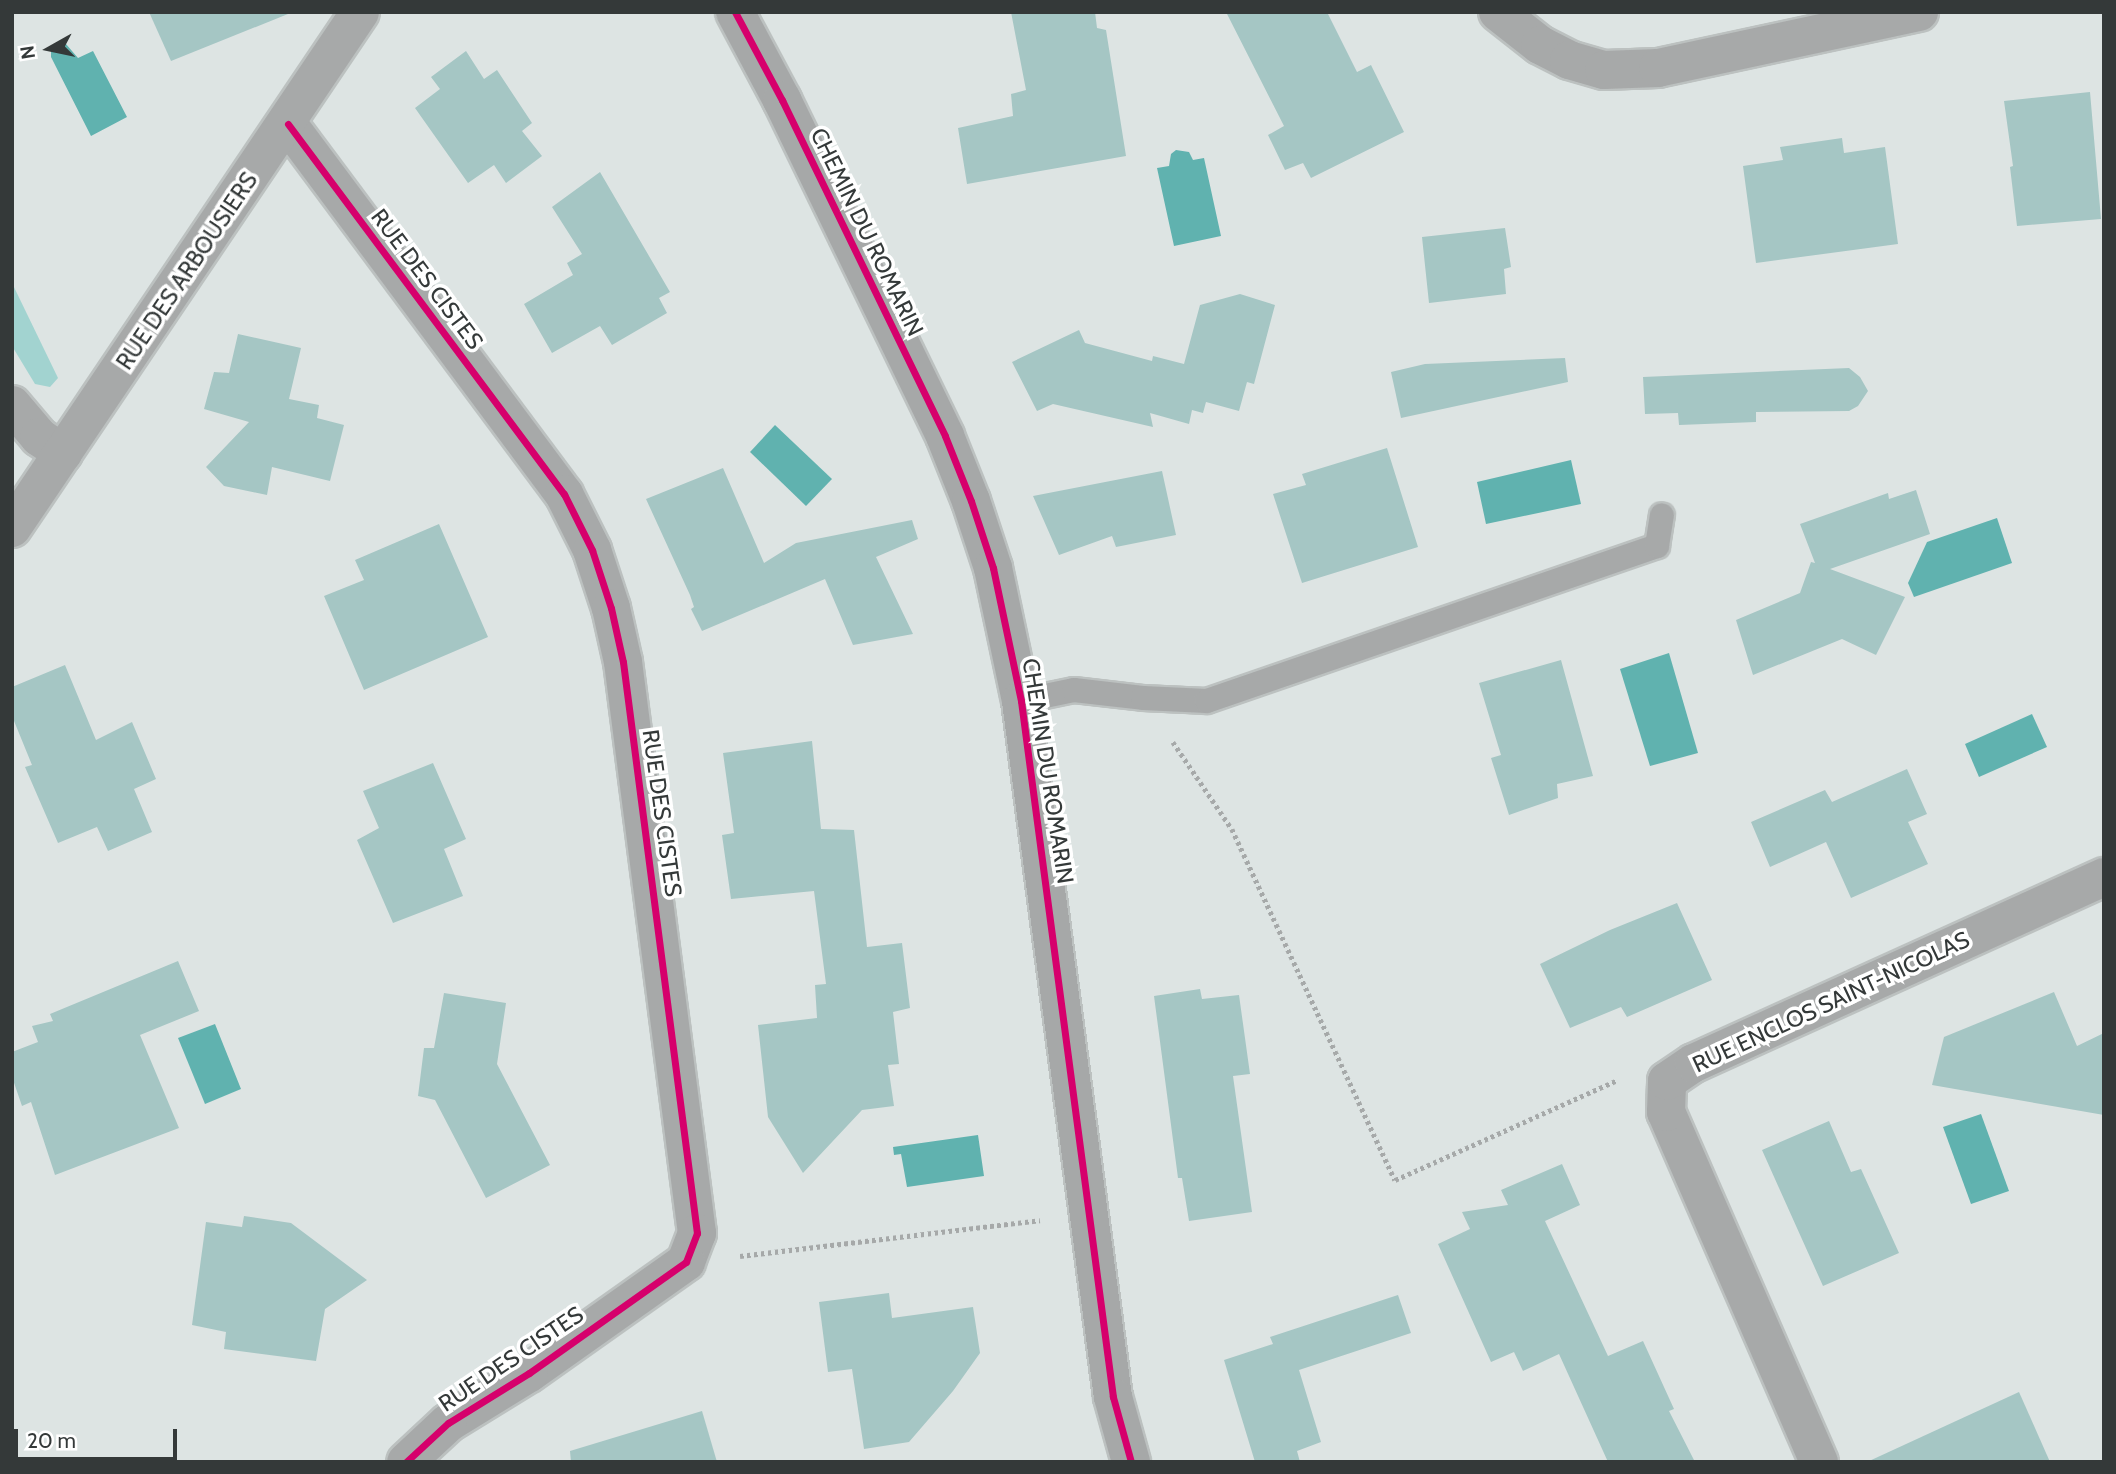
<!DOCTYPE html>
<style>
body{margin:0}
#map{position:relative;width:2116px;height:1474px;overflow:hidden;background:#dde4e3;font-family:Cabin,sans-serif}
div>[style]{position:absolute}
.green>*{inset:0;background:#a2d3d0}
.water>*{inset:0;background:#60b2af}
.building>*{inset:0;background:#a5c6c4}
.path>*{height:4.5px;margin-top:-2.25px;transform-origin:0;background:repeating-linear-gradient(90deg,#a6a9a9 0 3.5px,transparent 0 7px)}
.roads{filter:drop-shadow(2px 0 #bcc1c0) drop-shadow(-2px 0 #bcc1c0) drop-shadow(0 2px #bcc1c0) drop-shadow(0 -2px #bcc1c0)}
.lane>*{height:24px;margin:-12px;padding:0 12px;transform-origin:12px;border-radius:12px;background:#a7a9a9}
.street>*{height:38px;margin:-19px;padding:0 19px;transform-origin:19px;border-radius:19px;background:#a7a9a9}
.secondary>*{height:38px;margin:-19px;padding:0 19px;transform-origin:19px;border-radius:19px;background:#a6a8a8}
.cycleway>*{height:7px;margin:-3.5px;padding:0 3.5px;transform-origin:3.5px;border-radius:3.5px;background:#d6006c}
span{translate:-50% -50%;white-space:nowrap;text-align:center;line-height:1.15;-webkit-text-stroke:7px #fff;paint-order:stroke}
.street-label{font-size:23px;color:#343939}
.frame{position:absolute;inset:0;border:14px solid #343939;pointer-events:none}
.north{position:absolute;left:14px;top:14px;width:70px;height:70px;-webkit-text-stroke:5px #fff;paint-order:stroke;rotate:261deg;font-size:19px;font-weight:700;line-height:28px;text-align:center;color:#343939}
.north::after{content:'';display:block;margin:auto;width:24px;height:32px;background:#343939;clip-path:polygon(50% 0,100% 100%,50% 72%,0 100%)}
.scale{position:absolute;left:14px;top:1429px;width:163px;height:32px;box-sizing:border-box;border:4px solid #343939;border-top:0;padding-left:9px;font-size:21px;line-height:24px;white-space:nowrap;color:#343939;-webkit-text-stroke:5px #fff;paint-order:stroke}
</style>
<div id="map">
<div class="green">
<div style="clip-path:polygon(12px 283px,58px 378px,50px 387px,35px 384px,12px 346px)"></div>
</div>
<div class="water">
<div style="clip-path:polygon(57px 43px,66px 44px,78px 58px,93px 51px,127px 117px,91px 136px,51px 57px,51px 48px)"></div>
<div style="clip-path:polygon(1176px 150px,1189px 152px,1193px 160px,1204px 158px,1221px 236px,1174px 246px,1157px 168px,1169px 166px,1171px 154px)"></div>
<div style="clip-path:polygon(775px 425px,832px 479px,806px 506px,750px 452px)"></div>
<div style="clip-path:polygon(1571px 460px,1581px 504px,1486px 524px,1477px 482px)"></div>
<div style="clip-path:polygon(1997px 518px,2012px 563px,1914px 597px,1908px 583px,1927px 542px)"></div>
<div style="clip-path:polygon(1669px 653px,1698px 753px,1650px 766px,1620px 669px)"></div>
<div style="clip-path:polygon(2032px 714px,2047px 747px,1979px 777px,1965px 744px)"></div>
<div style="clip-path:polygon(215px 1024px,241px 1089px,205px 1104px,178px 1038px)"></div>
<div style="clip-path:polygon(1981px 1114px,2009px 1191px,1971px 1204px,1943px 1127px)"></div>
<div style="clip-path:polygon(978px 1135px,984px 1176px,907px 1187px,901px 1154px,894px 1155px,893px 1147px)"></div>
</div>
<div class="building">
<div style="clip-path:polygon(149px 12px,287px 12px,288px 14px,171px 61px)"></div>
<div style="clip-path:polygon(1011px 12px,1095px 12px,1097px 28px,1106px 30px,1126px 156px,967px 184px,958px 128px,1013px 116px,1011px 94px,1026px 90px)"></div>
<div style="clip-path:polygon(1226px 12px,1327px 12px,1357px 72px,1371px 65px,1404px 132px,1311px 178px,1303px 163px,1285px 170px,1268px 135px,1284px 126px)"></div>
<div style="clip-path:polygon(466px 51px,484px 79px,497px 70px,532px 123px,522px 131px,542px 156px,506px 183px,494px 165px,468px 183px,415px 108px,440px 89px,431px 77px)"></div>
<div style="clip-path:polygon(2090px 92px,2101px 219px,2017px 226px,2010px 167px,2013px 166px,2004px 101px)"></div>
<div style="clip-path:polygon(1842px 138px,1844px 153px,1885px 147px,1898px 244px,1756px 263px,1743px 166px,1783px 160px,1780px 147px)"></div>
<div style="clip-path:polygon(600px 172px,670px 292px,659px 298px,667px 313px,612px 345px,600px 326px,552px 353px,524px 304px,573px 275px,567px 263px,582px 254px,552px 207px)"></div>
<div style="clip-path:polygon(1505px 228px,1511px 267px,1504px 269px,1506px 294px,1429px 303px,1422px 237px)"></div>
<div style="clip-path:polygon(1240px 294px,1275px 305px,1254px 384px,1247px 382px,1239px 411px,1206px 402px,1203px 413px,1192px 410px,1189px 424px,1150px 413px,1153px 427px,1053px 404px,1037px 411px,1012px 362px,1079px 330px,1085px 343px,1152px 361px,1153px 356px,1184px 364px,1200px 305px)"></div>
<div style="clip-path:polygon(238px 334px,301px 348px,289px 399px,319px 405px,317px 418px,344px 425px,330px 481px,272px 467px,267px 495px,224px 486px,206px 467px,249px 422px,204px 409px,214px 372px,229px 373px)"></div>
<div style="clip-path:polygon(1565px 358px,1568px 382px,1401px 418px,1391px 372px,1425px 364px)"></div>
<div style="clip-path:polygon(1849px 368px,1860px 377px,1868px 391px,1858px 406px,1849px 411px,1756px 412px,1756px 422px,1679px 425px,1678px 413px,1645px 414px,1643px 377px)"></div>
<div style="clip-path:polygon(1387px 448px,1418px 547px,1302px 583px,1273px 494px,1306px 485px,1302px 474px)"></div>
<div style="clip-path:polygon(723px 468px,764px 563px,796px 543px,912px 520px,918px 539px,876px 557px,913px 634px,853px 645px,825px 579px,702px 631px,691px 609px,694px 607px,690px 595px,646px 499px)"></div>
<div style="clip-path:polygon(1162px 471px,1176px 535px,1116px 547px,1112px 536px,1059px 555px,1033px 496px)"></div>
<div style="clip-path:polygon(1916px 490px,1930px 534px,1830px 569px,1905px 597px,1876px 655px,1842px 639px,1753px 675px,1736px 620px,1800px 593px,1811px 562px,1815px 563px,1800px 524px,1888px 493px,1889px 499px)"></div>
<div style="clip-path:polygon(439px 524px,488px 637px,364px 690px,324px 596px,364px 580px,355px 560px)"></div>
<div style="clip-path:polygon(1561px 660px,1593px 776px,1557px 784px,1558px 798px,1509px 815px,1491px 758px,1501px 755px,1479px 683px)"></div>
<div style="clip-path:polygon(65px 665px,96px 740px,132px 722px,156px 779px,134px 789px,152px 832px,108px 851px,97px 827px,58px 843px,25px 767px,32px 765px,12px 716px,12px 687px)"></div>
<div style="clip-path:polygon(812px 741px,821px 829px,854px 830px,867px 947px,902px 943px,910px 1008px,893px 1012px,899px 1064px,888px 1065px,894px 1106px,862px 1110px,803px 1173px,768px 1117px,758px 1025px,817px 1018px,815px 985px,826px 984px,814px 891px,731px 899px,722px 835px,734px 833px,723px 753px)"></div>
<div style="clip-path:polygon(433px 763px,466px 839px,444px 849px,463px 896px,393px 923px,357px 840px,379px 828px,363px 791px)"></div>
<div style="clip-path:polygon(1907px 769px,1927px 814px,1908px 822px,1928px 864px,1851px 898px,1826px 842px,1770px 867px,1751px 822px,1825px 790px,1832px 802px)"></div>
<div style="clip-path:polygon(1677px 903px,1712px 980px,1627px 1017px,1621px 1007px,1570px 1028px,1540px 964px,1610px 930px)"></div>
<div style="clip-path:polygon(178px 961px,199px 1011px,140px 1035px,179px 1128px,55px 1175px,31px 1102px,22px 1106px,12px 1077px,12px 1052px,38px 1042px,32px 1026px,53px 1021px,50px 1014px)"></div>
<div style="clip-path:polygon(1200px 989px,1202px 999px,1239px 995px,1250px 1074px,1233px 1076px,1252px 1212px,1189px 1221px,1182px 1178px,1178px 1178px,1154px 996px)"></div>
<div style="clip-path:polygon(2054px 992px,2077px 1046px,2104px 1033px,2104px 1115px,1932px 1085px,1944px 1037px)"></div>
<div style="clip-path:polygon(444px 993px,506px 1003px,497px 1064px,550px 1165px,486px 1198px,435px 1100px,418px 1096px,424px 1048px,434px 1048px)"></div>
<div style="clip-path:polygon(1829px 1121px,1851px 1172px,1861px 1169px,1899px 1253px,1823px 1286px,1762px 1150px)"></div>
<div style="clip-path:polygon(1562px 1164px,1580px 1205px,1545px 1221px,1608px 1356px,1643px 1341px,1674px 1409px,1669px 1411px,1695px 1462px,1608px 1462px,1559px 1354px,1523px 1371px,1514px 1352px,1491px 1362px,1438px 1244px,1470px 1229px,1462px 1212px,1508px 1205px,1501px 1190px)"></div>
<div style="clip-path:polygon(244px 1216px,291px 1223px,367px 1280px,325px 1309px,316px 1361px,224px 1349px,226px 1332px,192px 1325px,206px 1222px,242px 1227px)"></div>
<div style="clip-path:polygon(889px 1293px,892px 1318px,973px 1307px,980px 1353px,953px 1391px,909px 1442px,864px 1449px,852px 1369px,828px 1372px,819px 1302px)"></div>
<div style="clip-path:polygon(1398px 1295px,1411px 1333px,1299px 1370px,1321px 1442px,1297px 1451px,1300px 1462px,1255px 1462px,1224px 1360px,1273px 1344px,1270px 1337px)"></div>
<div style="clip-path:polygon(2019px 1392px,2050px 1462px,1867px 1462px)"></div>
<div style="clip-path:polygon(702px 1411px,717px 1462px,571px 1462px,570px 1451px)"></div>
</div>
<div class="path">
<div style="left:1173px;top:742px;width:105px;rotate:55.9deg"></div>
<div style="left:1232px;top:829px;width:387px;rotate:65.1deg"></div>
<div style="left:1395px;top:1180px;width:244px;rotate:-24.2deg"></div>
<div style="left:740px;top:1256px;width:302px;rotate:-6.8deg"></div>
</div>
<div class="roads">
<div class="lane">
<div style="left:1021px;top:701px;width:54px;rotate:-11.7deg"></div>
<div style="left:1074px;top:690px;width:69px;rotate:6.6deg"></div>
<div style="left:1143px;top:698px;width:64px;rotate:2.7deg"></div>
<div style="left:1207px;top:701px;width:476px;rotate:-19deg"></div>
<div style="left:1657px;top:546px;width:31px;rotate:-81deg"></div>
</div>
<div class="street">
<div style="left:1498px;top:12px;width:53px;rotate:38.2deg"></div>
<div style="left:1540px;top:45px;width:33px;rotate:27deg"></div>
<div style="left:1569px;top:60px;width:36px;rotate:16deg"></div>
<div style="left:1604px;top:70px;width:54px;rotate:-2.1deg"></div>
<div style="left:1658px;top:68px;width:267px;rotate:-12.1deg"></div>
<div style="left:288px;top:124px;width:462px;rotate:53.3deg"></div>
<div style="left:564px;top:494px;width:63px;rotate:63.4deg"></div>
<div style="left:592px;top:550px;width:61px;rotate:71.9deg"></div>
<div style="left:611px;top:608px;width:55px;rotate:77.5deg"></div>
<div style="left:623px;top:662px;width:576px;rotate:82.62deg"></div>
<div style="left:697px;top:1233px;width:31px;rotate:111deg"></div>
<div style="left:686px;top:1262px;width:192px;rotate:144.7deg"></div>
<div style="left:529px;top:1373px;width:95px;rotate:148.3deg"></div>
<div style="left:448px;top:1423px;width:57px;rotate:137.1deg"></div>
<div style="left:12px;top:405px;width:42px;rotate:49.8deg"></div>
<div style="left:39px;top:437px;width:29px;rotate:34deg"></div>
<div style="left:12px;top:528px;width:622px;rotate:-56deg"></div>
<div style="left:1819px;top:1462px;width:382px;rotate:-113.6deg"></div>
<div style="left:1666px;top:1112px;width:31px;rotate:-88deg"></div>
<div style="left:1667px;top:1081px;width:32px;rotate:-34deg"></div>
<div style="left:1694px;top:1063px;width:450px;rotate:-24.4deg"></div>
</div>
<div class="secondary">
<div style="left:735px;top:12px;width:100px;rotate:61.9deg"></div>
<div style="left:782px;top:100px;width:373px;rotate:64.1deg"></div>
<div style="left:945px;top:436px;width:70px;rotate:68.2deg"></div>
<div style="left:971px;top:501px;width:71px;rotate:71.8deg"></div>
<div style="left:993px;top:568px;width:136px;rotate:78.1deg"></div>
<div style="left:1021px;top:701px;width:702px;rotate:82.47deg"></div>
<div style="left:1113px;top:1397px;width:67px;rotate:74.5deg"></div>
</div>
</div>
<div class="cycleway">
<div style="left:735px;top:12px;width:100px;rotate:61.9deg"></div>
<div style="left:782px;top:100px;width:373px;rotate:64.1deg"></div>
<div style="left:945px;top:436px;width:70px;rotate:68.2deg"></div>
<div style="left:971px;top:501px;width:71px;rotate:71.8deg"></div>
<div style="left:993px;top:568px;width:136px;rotate:78.1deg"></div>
<div style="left:1021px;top:701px;width:702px;rotate:82.47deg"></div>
<div style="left:1113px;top:1397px;width:67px;rotate:74.5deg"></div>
<div style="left:288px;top:124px;width:462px;rotate:53.3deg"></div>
<div style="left:564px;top:494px;width:63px;rotate:63.4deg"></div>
<div style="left:592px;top:550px;width:61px;rotate:71.9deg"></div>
<div style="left:611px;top:608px;width:55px;rotate:77.5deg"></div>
<div style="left:623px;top:662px;width:576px;rotate:82.62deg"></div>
<div style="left:697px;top:1233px;width:31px;rotate:111deg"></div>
<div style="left:686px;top:1262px;width:192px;rotate:144.7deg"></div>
<div style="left:529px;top:1373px;width:95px;rotate:148.3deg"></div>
<div style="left:448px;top:1423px;width:57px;rotate:137.1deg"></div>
</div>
<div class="street-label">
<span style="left:867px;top:232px;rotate:64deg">CHEMIN DU ROMARIN</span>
<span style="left:187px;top:271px;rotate:-56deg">RUE DES ARBOUSIERS</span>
<span style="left:427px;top:279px;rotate:53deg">RUE DES CISTES</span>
<span style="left:1048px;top:771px;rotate:81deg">CHEMIN DU ROMARIN</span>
<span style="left:662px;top:813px;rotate:82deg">RUE DES CISTES</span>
<span style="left:1831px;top:1002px;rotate:-25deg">RUE ENCLOS SAINT-NICOLAS</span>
<span style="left:511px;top:1359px;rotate:-34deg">RUE DES CISTES</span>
</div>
<div class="frame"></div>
<div class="north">N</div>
<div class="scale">20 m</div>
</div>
